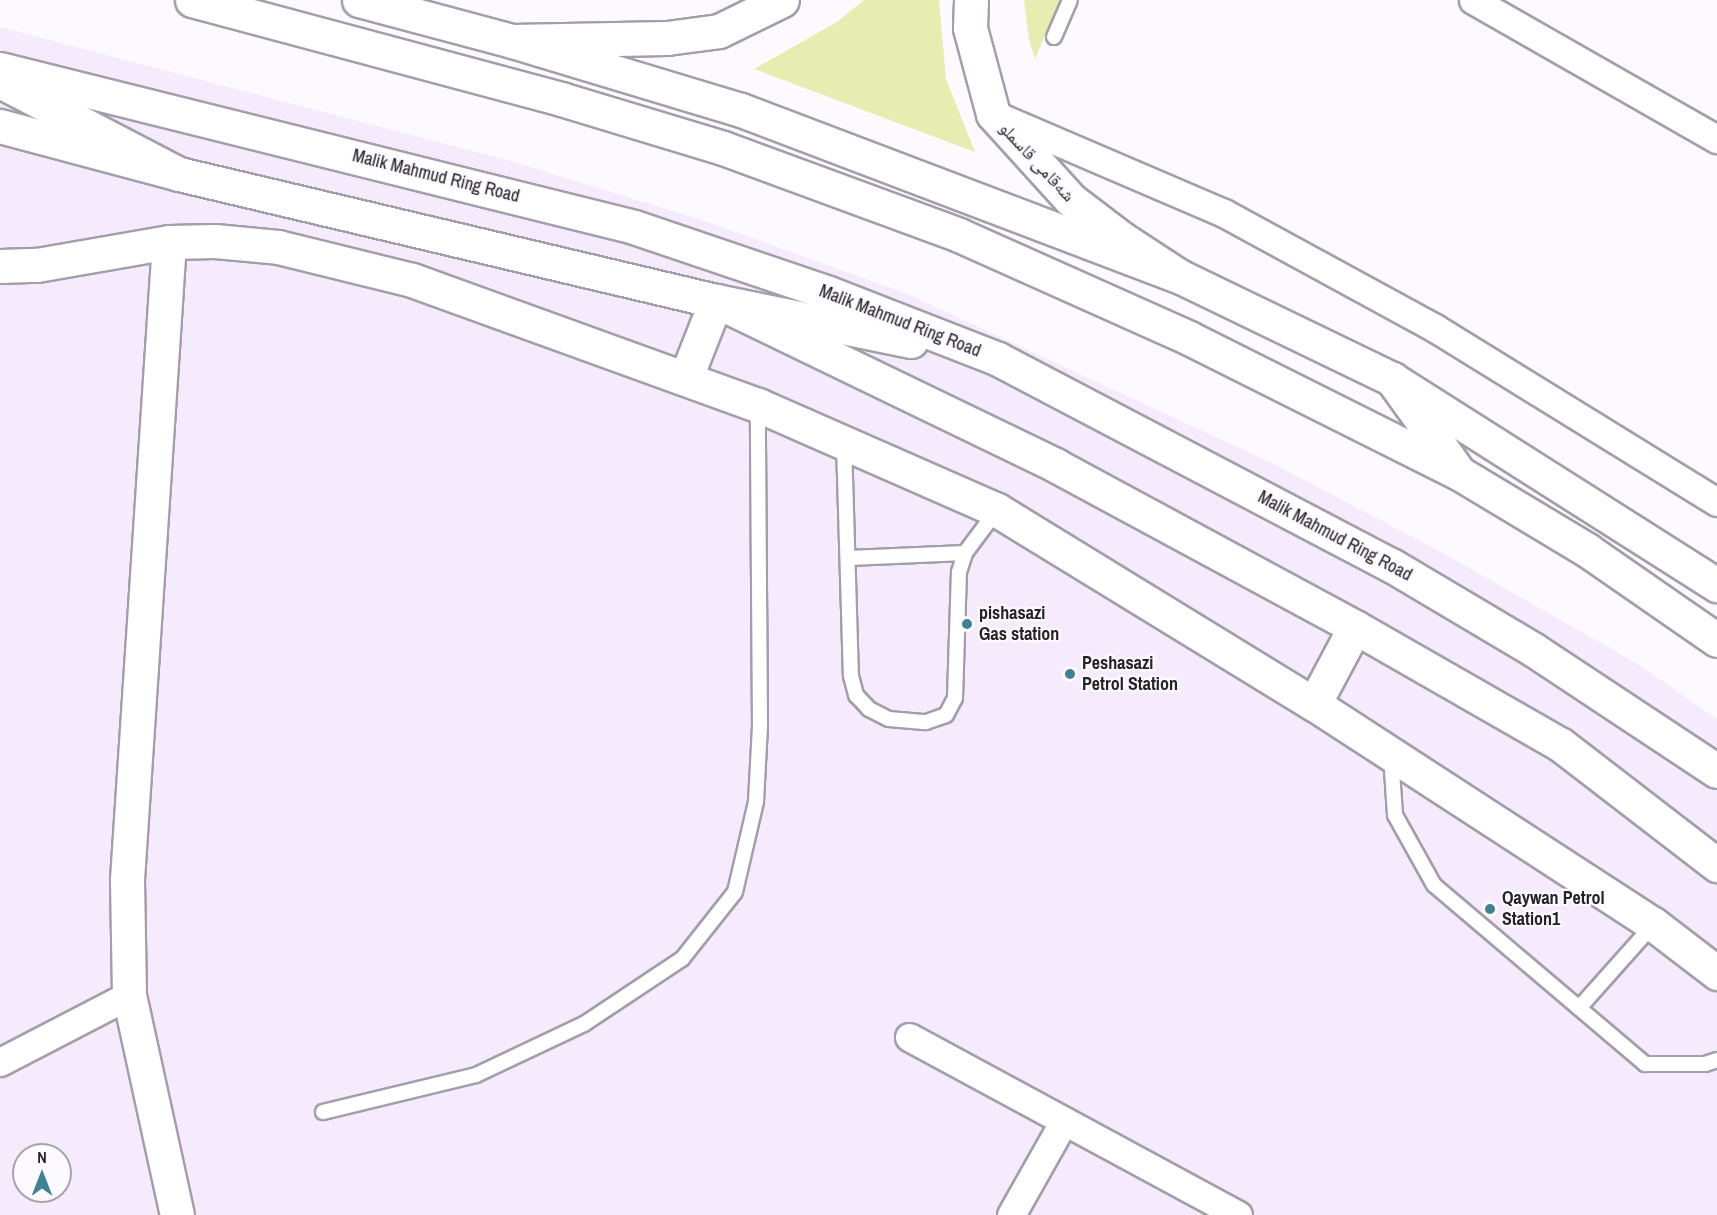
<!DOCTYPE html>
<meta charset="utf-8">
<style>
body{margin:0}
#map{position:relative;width:1717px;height:1215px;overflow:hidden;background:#fcf9ff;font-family:"Archivo Narrow","Noto Naskh Arabic",sans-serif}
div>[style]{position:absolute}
.built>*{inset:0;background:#f5ebfd}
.green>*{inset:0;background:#e7ecb1}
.roads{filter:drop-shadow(2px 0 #a49daa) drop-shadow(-2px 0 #a49daa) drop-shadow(0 2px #a49daa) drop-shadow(0 -2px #a49daa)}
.service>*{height:14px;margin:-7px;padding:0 7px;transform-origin:7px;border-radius:7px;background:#fff}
.minor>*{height:27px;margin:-13.5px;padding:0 13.5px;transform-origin:13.5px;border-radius:13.5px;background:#fff}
.tertiary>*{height:33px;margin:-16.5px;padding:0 16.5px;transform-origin:16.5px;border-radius:16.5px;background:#fff}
.secondary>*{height:33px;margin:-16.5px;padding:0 16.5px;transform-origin:16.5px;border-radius:16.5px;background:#fff}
.primary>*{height:33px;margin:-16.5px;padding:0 16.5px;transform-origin:16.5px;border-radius:16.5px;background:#fff}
.trunk>*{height:33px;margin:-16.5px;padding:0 16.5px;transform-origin:16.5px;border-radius:16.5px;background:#fff}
.dots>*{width:16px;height:16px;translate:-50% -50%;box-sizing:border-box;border:3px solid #fcf9ff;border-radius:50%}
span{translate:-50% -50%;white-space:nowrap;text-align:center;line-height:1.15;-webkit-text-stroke:4.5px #fcf9ff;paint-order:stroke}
.street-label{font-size:18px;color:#262328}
.poi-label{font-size:18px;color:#262328;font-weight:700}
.left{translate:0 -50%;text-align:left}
.north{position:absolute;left:12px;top:1143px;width:60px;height:60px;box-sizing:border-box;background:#fcf9ff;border:2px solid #a6a3a9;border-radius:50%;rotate:0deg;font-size:16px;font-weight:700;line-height:24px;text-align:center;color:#262328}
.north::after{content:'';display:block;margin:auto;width:21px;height:27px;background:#408194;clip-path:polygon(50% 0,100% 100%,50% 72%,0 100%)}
</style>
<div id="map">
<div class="built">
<div style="clip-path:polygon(evenodd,0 27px,507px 160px,705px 221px,905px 293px,1272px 463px,1445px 554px,1638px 664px,1717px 719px,1717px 1215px,0 1215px,0 27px,24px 1155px,60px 1155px,60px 1191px,24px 1191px,24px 1155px)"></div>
</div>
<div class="green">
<div style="clip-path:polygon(864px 0,939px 0,946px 79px,975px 152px,754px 69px,837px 22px)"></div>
<div style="clip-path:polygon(1024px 0,1060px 0,1035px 59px,1029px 40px)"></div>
</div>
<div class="roads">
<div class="service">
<div style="left:1054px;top:37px;width:40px;rotate:-66.6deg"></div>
<div style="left:844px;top:443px;width:233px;rotate:88.3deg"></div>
<div style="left:851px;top:676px;width:20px;rotate:75deg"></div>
<div style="left:856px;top:695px;width:19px;rotate:47deg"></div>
<div style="left:869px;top:709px;width:22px;rotate:27deg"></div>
<div style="left:889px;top:719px;width:37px;rotate:5deg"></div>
<div style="left:926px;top:722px;width:21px;rotate:-19deg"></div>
<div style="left:946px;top:715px;width:19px;rotate:-62deg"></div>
<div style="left:955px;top:698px;width:126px;rotate:-88.2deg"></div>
<div style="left:959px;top:572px;width:20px;rotate:-72deg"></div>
<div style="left:965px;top:553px;width:54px;rotate:-53.3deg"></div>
<div style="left:849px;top:558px;width:116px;rotate:-2.5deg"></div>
<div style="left:1391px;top:756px;width:59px;rotate:86.1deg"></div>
<div style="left:1395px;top:815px;width:80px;rotate:60.9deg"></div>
<div style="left:1434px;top:885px;width:277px;rotate:40.3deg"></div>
<div style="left:1645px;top:1064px;width:60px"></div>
<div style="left:1705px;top:1064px;width:13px;rotate:-18deg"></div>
<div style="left:1579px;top:1008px;width:111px;rotate:-48.3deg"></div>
<div style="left:323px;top:1112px;width:157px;rotate:-13.6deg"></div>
<div style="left:476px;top:1075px;width:119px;rotate:-25.3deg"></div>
<div style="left:584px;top:1024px;width:118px;rotate:-33.6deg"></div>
<div style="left:682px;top:959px;width:85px;rotate:-51.7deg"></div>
<div style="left:735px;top:892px;width:92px;rotate:-76.9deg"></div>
<div style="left:756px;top:802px;width:76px;rotate:-87deg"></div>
<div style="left:760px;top:726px;width:319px;rotate:-90.4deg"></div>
</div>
<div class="minor">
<div style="left:1473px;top:0;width:281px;rotate:29.7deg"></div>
<div style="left:995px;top:115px;width:249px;rotate:23.2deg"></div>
<div style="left:1224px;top:213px;width:240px;rotate:28.6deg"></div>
<div style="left:1435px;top:328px;width:331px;rotate:31.7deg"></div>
<div style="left:909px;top:1037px;width:374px;rotate:28.4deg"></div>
<div style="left:0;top:1062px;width:145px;rotate:-27.4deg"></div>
<div style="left:1011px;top:1215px;width:108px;rotate:-60.6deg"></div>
</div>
<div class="tertiary">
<div style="left:169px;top:242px;width:639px;rotate:93.77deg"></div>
<div style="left:127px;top:880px;width:115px;rotate:89deg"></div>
<div style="left:129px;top:995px;width:225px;rotate:77.7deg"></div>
<div style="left:0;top:266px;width:37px;rotate:-2deg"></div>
<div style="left:37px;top:265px;width:134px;rotate:-9.9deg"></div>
<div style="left:169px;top:242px;width:46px;rotate:-1.2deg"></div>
<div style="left:215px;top:241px;width:63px;rotate:5.4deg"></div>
<div style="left:278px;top:247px;width:138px;rotate:13.8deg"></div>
<div style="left:412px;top:280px;width:368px;rotate:19.9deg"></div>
<div style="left:758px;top:405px;width:261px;rotate:23.7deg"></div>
<div style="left:997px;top:510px;width:372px;rotate:31.5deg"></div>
<div style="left:1314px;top:704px;width:404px;rotate:33deg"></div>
<div style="left:1653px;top:924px;width:81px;rotate:37.4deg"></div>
</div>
<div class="secondary">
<div style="left:359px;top:0;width:158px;rotate:15deg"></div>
<div style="left:512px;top:41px;width:239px;rotate:16.8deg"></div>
<div style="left:741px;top:110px;width:468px;rotate:20.8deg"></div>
<div style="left:1179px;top:276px;width:237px;rotate:25.8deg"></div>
<div style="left:1392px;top:379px;width:385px;rotate:32.4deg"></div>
<div style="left:0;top:126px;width:185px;rotate:15deg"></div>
<div style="left:179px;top:174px;width:552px;rotate:13.31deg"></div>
<div style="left:716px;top:301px;width:379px;rotate:25.8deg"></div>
<div style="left:1057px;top:466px;width:339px;rotate:28.4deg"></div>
<div style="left:1355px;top:627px;width:237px;rotate:29.8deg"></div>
<div style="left:1561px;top:745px;width:197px;rotate:37.6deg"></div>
<div style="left:686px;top:377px;width:82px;rotate:-68.5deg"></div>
<div style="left:1314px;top:704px;width:87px;rotate:-62deg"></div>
</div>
<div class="primary">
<div style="left:971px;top:0;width:28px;rotate:92deg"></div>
<div style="left:970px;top:28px;width:89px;rotate:75deg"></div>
<div style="left:993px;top:114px;width:115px;rotate:47.8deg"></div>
<div style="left:1070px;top:199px;width:64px;rotate:37.4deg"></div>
<div style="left:1121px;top:238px;width:69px;rotate:33.2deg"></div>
<div style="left:512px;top:41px;width:155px;rotate:-1.1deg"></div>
<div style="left:667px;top:38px;width:52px;rotate:-7.7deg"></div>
<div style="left:719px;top:31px;width:70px;rotate:-26.2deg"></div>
</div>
<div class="trunk">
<div style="left:192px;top:0;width:382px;rotate:15deg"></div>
<div style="left:561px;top:99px;width:169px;rotate:16.8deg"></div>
<div style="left:723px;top:148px;width:252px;rotate:20.2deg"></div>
<div style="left:959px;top:235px;width:252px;rotate:24.1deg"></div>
<div style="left:1189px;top:338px;width:302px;rotate:26.6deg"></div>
<div style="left:1459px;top:473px;width:149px;rotate:31deg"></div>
<div style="left:1587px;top:550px;width:158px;rotate:34.7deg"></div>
<div style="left:0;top:69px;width:653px;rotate:13.99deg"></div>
<div style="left:634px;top:227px;width:206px;rotate:18.7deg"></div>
<div style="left:829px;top:293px;width:181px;rotate:21.3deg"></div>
<div style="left:998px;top:359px;width:444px;rotate:27.7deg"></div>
<div style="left:1391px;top:565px;width:166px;rotate:30.7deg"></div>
<div style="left:1534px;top:650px;width:219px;rotate:33.5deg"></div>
<div style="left:2px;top:82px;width:199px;rotate:27.5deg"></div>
<div style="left:716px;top:301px;width:199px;rotate:11.6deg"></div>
<div style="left:1392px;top:379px;width:108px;rotate:54.4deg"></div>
</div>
</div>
<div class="dots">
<div style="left:967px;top:624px;background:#408194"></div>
<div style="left:1070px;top:674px;background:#408194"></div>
<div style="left:1490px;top:909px;background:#408194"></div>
</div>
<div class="street-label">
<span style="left:1037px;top:162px;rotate:47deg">شەقامی قاسملو</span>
<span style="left:436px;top:176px;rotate:14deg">Malik Mahmud Ring Road</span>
<span style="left:900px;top:321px;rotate:21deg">Malik Mahmud Ring Road</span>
<span style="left:1335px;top:536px;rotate:28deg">Malik Mahmud Ring Road</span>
</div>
<div class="poi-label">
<span class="left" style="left:979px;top:624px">pishasazi<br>Gas station</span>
<span class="left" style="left:1082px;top:674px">Peshasazi<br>Petrol Station</span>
<span class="left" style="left:1502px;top:909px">Qaywan Petrol<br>Station1</span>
</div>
<div class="north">N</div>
</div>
